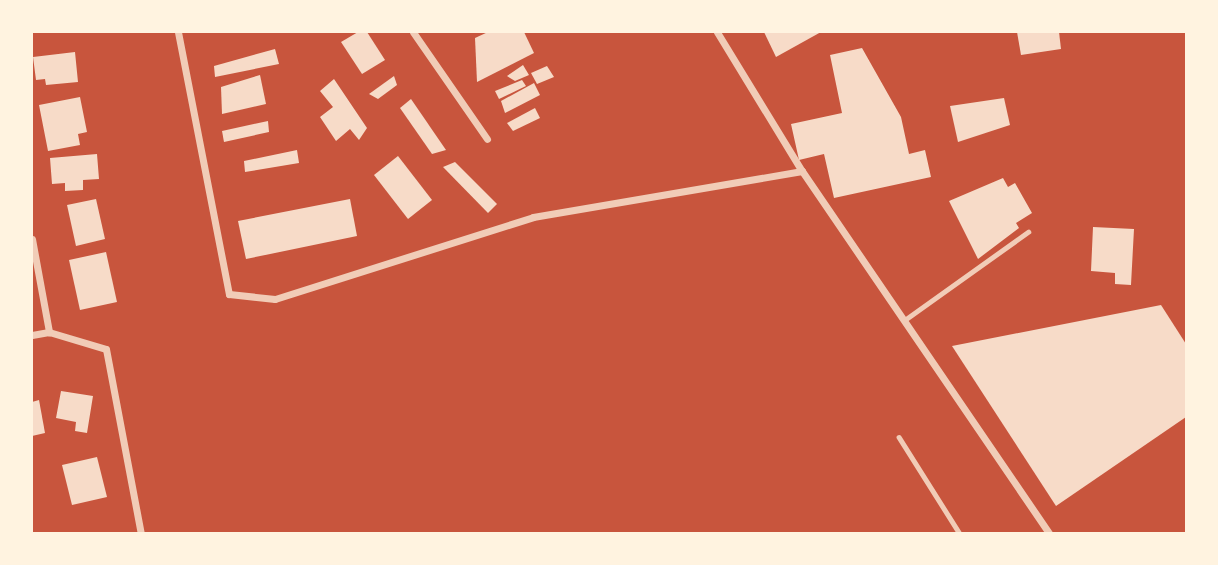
<!DOCTYPE html>
<style>
body{margin:0}
#map{position:relative;width:1218px;height:565px;overflow:hidden;background:#c8553d;font-family:"Public Sans",sans-serif}
div>[style]{position:absolute}
.building>*{inset:0;background:#f7dbc8}
.service>*{height:4.5px;margin:-2.25px;padding:0 2.25px;transform-origin:2.25px;border-radius:2.25px;background:#f1ccb7}
.minor>*{height:7px;margin:-3.5px;padding:0 3.5px;transform-origin:3.5px;border-radius:3.5px;background:#f1ccb7}
span{translate:-50% -50%;white-space:nowrap;text-align:center;line-height:1.15;-webkit-text-stroke:7px #fff3e0;paint-order:stroke}
.frame{position:absolute;inset:0;border:33px solid #fff3e0;pointer-events:none}
</style>
<div id="map">
<div class="building">
<div style="clip-path:polygon(358px 32px,367px 32px,385px 60px,362px 74px,341px 42px)"></div>
<div style="clip-path:polygon(488px 32px,524px 32px,534px 53px,477px 82px,475px 38px)"></div>
<div style="clip-path:polygon(764px 32px,821px 32px,776px 57px)"></div>
<div style="clip-path:polygon(1017px 32px,1059px 32px,1061px 49px,1021px 55px)"></div>
<div style="clip-path:polygon(862px 48px,901px 117px,909px 154px,925px 150px,931px 177px,834px 198px,824px 154px,799px 160px,791px 124px,842px 113px,830px 55px)"></div>
<div style="clip-path:polygon(275px 49px,279px 64px,215px 77px,214px 66px)"></div>
<div style="clip-path:polygon(75px 52px,78px 82px,46px 85px,45px 79px,36px 80px,33px 57px)"></div>
<div style="clip-path:polygon(523px 65px,529px 75px,515px 81px,507px 76px)"></div>
<div style="clip-path:polygon(547px 66px,554px 77px,537px 84px,531px 73px)"></div>
<div style="clip-path:polygon(260px 75px,266px 104px,222px 114px,221px 87px)"></div>
<div style="clip-path:polygon(394px 76px,397px 85px,378px 99px,369px 94px)"></div>
<div style="clip-path:polygon(334px 79px,367px 128px,359px 140px,350px 129px,336px 141px,320px 117px,333px 107px,320px 91px)"></div>
<div style="clip-path:polygon(522px 80px,526px 86px,499px 99px,495px 91px)"></div>
<div style="clip-path:polygon(534px 83px,540px 95px,505px 113px,501px 101px)"></div>
<div style="clip-path:polygon(80px 97px,87px 132px,78px 134px,80px 145px,48px 151px,39px 105px)"></div>
<div style="clip-path:polygon(1004px 98px,1010px 125px,958px 142px,950px 106px)"></div>
<div style="clip-path:polygon(411px 99px,446px 150px,432px 154px,400px 108px)"></div>
<div style="clip-path:polygon(535px 108px,540px 118px,513px 131px,507px 123px)"></div>
<div style="clip-path:polygon(268px 121px,269px 132px,224px 142px,222px 131px)"></div>
<div style="clip-path:polygon(297px 150px,299px 163px,245px 172px,244px 161px)"></div>
<div style="clip-path:polygon(97px 154px,99px 179px,83px 180px,83px 190px,65px 191px,65px 183px,52px 184px,50px 158px)"></div>
<div style="clip-path:polygon(398px 156px,432px 200px,408px 219px,374px 175px)"></div>
<div style="clip-path:polygon(455px 162px,497px 204px,488px 213px,443px 167px)"></div>
<div style="clip-path:polygon(1003px 178px,1008px 187px,1015px 183px,1032px 213px,1016px 223px,1019px 228px,978px 259px,949px 201px)"></div>
<div style="clip-path:polygon(96px 199px,105px 239px,76px 246px,67px 205px)"></div>
<div style="clip-path:polygon(350px 199px,357px 236px,246px 259px,238px 221px)"></div>
<div style="clip-path:polygon(1093px 227px,1134px 229px,1131px 285px,1115px 284px,1115px 273px,1091px 271px)"></div>
<div style="clip-path:polygon(106px 252px,117px 302px,80px 310px,69px 260px)"></div>
<div style="clip-path:polygon(1161px 305px,1186px 344px,1186px 417px,1056px 506px,952px 346px)"></div>
<div style="clip-path:polygon(61px 391px,93px 396px,87px 433px,75px 431px,76px 422px,56px 418px)"></div>
<div style="clip-path:polygon(39px 400px,45px 433px,32px 436px,32px 402px)"></div>
<div style="clip-path:polygon(97px 457px,107px 497px,72px 505px,62px 465px)"></div>
</div>
<div class="service">
<div style="left:906px;top:319px;width:150px;rotate:-35.5deg"></div>
<div style="left:899px;top:437px;width:115px;rotate:57.8deg"></div>
</div>
<div class="minor">
<div style="left:178px;top:32px;width:267px;rotate:79deg"></div>
<div style="left:229px;top:294px;width:46px;rotate:6.2deg"></div>
<div style="left:275px;top:299px;width:271px;rotate:-17.6deg"></div>
<div style="left:533px;top:217px;width:273px;rotate:-9.7deg"></div>
<div style="left:413px;top:32px;width:130px;rotate:55.3deg"></div>
<div style="left:717px;top:32px;width:163px;rotate:58.6deg"></div>
<div style="left:802px;top:171px;width:440px;rotate:55.7deg"></div>
<div style="left:32px;top:239px;width:95px;rotate:79.6deg"></div>
<div style="left:49px;top:332px;width:59px;rotate:16.6deg"></div>
<div style="left:106px;top:349px;width:188px;rotate:79.3deg"></div>
<div style="left:32px;top:335px;width:17px;rotate:-10deg"></div>
</div>
<div class="frame"></div>
</div>
